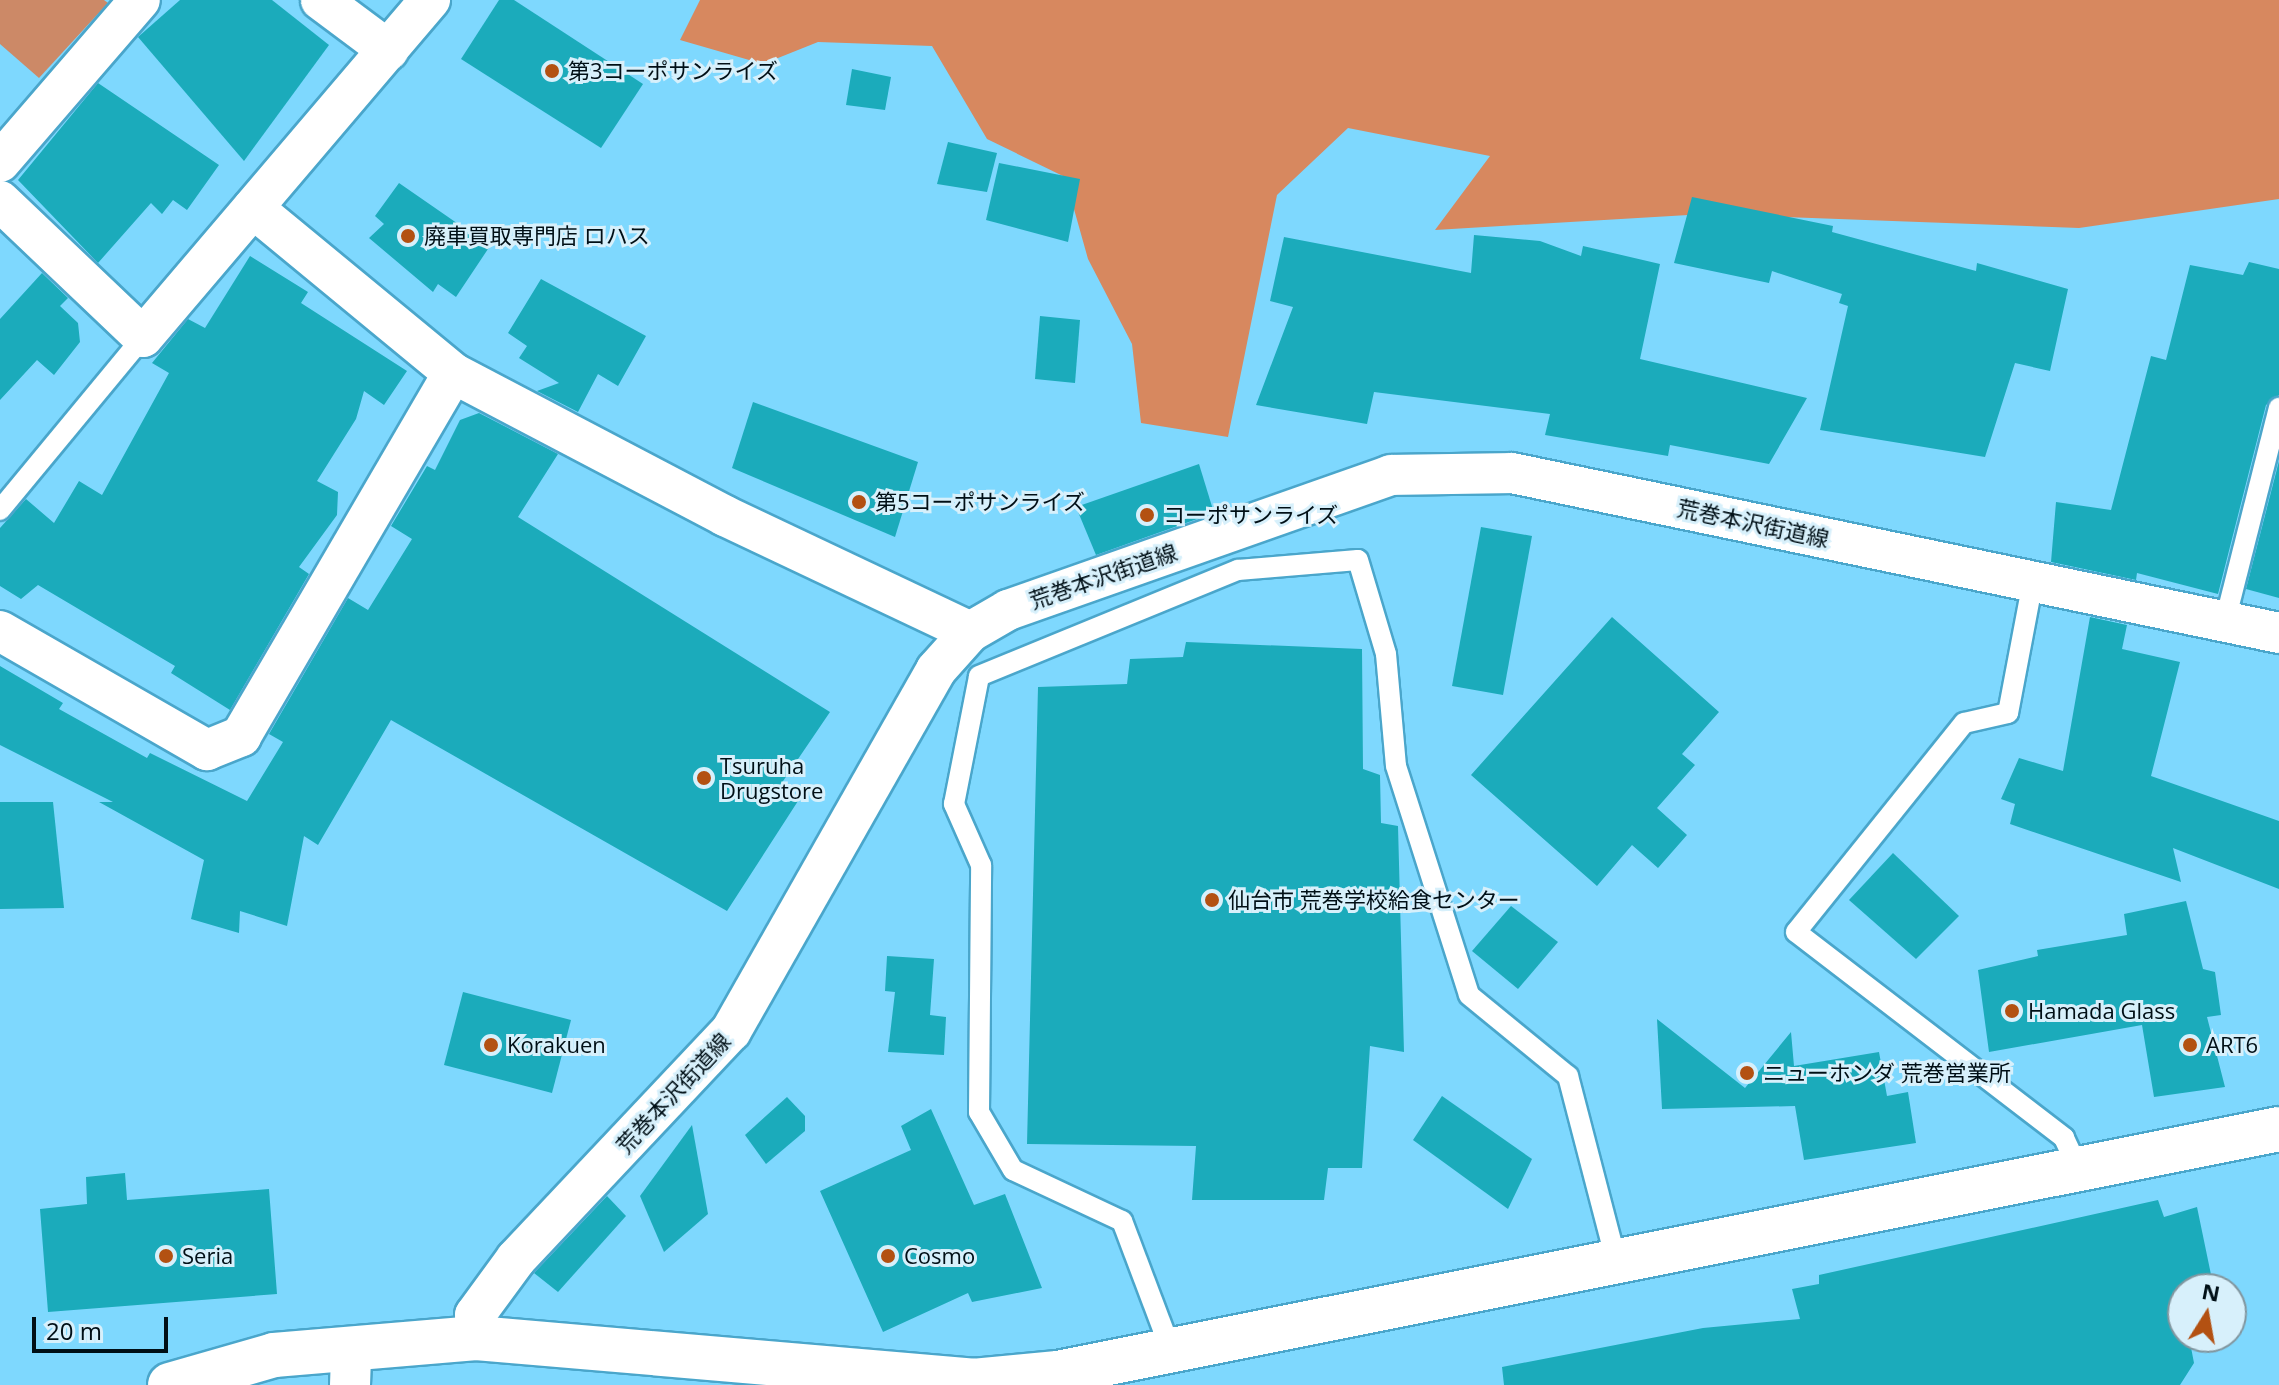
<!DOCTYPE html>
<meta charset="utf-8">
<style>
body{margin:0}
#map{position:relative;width:2279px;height:1385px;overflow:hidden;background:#7ed8fe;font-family:"Open Sans","Noto Sans JP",sans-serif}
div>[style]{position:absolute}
.green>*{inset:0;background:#cc8967}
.forest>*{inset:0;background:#d7885f}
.building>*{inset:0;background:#1babbb}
.roads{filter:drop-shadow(2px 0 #4aa6cb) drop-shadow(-2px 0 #4aa6cb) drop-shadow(0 2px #4aa6cb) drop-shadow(0 -2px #4aa6cb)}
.lane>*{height:20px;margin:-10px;padding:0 10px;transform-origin:10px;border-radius:10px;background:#fff}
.street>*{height:40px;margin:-20px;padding:0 20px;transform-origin:20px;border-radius:20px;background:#fff}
.secondary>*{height:44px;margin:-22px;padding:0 22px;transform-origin:22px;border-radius:22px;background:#fff}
.dots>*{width:22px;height:22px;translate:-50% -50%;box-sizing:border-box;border:4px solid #d7f0fb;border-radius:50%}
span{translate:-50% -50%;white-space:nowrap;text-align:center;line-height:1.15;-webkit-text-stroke:6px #d7f0fb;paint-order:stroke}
.poi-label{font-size:22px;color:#000f16}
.left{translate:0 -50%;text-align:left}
.street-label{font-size:22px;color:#000f16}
.north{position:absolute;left:2167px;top:1273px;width:80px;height:80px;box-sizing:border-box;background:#d7f0fb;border:2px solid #81969f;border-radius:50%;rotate:11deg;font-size:22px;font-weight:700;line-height:32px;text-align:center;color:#000f16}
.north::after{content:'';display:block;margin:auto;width:28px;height:36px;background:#b35112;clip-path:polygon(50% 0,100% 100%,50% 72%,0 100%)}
.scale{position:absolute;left:32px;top:1317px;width:136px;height:36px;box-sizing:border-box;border:4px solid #000f16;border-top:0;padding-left:10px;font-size:24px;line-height:28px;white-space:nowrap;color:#000f16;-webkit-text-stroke:6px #d7f0fb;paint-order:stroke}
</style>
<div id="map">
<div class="green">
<div style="clip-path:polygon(0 0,104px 0,108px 3px,39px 78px,0 44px)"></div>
</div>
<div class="forest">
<div style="clip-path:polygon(700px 0,2279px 0,2279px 199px,2079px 228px,1705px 214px,1435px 230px,1490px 156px,1348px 128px,1277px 195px,1228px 437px,1141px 423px,1132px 344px,1088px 259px,1065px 177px,987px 139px,932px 46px,818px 42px,763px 64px,680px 40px)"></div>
</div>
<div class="building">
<div style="clip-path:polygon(180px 0,272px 0,329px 45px,244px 161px,138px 37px)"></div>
<div style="clip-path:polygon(499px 0,514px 0,643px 84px,601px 148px,461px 59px)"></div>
<div style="clip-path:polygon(852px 69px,891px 77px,885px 110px,846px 105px)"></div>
<div style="clip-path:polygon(98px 83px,219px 165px,187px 210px,173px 200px,162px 214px,151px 203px,98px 263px,18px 180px)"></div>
<div style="clip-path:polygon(948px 142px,997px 153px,987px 192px,937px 184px)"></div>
<div style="clip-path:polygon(999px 163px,1080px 179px,1068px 242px,986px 220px)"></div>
<div style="clip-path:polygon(399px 183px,490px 246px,456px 297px,438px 284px,433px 292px,369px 238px,384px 224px,375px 216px)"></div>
<div style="clip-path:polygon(1692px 197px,1833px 226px,1832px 232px,1976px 271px,1977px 263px,2068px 289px,2050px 371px,2015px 363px,1985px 457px,1820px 430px,1848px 306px,1839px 303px,1842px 294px,1772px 271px,1769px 283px,1674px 263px)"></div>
<div style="clip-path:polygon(1474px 235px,1540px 241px,1581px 256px,1583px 246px,1660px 264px,1640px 359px,1807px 398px,1769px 464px,1670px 445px,1668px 456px,1545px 435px,1550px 414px,1374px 392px,1367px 424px,1256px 405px,1293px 307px,1270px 301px,1284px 237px,1471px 273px)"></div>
<div style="clip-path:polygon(250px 256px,308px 292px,301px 303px,407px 371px,384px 405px,364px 391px,356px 419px,317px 481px,338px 492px,337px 515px,299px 567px,309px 574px,230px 710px,171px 673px,175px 666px,38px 585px,21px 599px,0 586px,0 528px,26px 499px,54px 523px,79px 481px,102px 495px,169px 373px,152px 363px,188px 319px,205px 328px)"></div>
<div style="clip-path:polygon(2249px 262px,2279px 269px,2279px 395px,2266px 405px,2218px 594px,2137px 573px,2136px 580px,2051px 562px,2056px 502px,2111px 510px,2151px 356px,2166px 360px,2190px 265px,2243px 275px)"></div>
<div style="clip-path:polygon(42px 273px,68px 298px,60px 306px,78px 323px,80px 342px,54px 375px,37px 360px,0 400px,0 319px)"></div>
<div style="clip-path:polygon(541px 279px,646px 336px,618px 386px,598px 374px,578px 412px,537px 391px,559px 383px,519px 358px,527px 346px,508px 333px)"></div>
<div style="clip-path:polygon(1040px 316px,1080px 320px,1075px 383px,1035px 379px)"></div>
<div style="clip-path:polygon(753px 402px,918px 462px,895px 537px,732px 468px)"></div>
<div style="clip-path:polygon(479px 413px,558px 454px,518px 517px,830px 712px,777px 790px,798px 801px,727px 911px,391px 720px,318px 845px,304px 836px,287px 926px,240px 911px,239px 933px,191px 919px,204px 860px,99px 802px,113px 802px,0 745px,0 666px,63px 703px,59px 709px,147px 758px,150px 753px,247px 801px,283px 742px,269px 734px,348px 598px,368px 610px,412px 539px,391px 526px,427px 466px,435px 470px,460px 420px)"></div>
<div style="clip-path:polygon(2279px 461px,2279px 598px,2246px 589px)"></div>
<div style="clip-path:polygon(1199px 464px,1214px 513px,1096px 555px,1076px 507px)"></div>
<div style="clip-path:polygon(1481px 527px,1532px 536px,1503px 695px,1452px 686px)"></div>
<div style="clip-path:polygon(1612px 617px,1719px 712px,1682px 754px,1695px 765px,1657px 808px,1687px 835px,1658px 868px,1632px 845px,1597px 886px,1471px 775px)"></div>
<div style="clip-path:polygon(2090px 617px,2127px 625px,2122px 649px,2180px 662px,2151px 776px,2279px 821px,2279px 889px,2173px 848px,2181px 882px,2010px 824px,2015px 804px,2001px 799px,2019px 758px,2063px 771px)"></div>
<div style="clip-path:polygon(1186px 642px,1362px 649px,1363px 769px,1380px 775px,1381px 823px,1398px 826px,1404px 1052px,1370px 1046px,1362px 1168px,1328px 1168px,1324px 1200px,1192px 1200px,1196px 1146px,1027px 1144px,1038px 687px,1127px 684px,1130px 659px,1183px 657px)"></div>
<div style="clip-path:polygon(0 802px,53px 802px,64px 908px,0 909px)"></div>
<div style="clip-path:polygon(1893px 853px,1959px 916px,1916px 959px,1849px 900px)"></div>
<div style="clip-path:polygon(2186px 901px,2203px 969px,2215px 972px,2221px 1015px,2207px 1017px,2225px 1087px,2154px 1097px,2142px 1025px,1989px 1052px,1978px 970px,2038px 956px,2037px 950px,2127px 935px,2124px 914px)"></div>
<div style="clip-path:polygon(1511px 906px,1558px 942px,1518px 989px,1472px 951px)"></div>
<div style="clip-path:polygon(887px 956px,934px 959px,930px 1015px,946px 1017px,944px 1055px,888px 1052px,895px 992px,885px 991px)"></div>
<div style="clip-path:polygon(463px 992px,571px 1020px,552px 1093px,444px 1065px)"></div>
<div style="clip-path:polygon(1657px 1019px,1745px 1088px,1791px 1032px,1794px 1066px,1879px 1052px,1887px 1096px,1908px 1092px,1916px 1143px,1804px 1160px,1795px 1106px,1662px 1109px)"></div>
<div style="clip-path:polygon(1442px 1096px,1532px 1159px,1508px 1209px,1413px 1140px)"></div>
<div style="clip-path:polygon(787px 1097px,805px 1116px,805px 1131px,766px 1164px,745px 1135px)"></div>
<div style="clip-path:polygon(931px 1109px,974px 1205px,1005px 1194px,1042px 1288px,972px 1302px,968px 1293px,883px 1332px,820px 1191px,911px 1150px,901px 1126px)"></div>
<div style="clip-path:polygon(692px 1125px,708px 1214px,664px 1252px,640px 1196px)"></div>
<div style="clip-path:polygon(125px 1173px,127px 1200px,269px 1189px,277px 1294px,48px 1312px,40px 1209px,87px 1204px,86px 1177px)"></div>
<div style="clip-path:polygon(607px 1196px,626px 1216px,558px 1292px,534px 1273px)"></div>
<div style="clip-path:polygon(2158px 1200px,2164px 1217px,2197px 1207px,2214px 1289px,2180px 1289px,2183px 1337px,2189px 1337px,2194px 1363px,2180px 1385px,1504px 1385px,1502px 1367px,1703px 1328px,1800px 1319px,1792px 1289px,1819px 1284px,1819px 1275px)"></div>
</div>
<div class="roads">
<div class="lane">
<div style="left:0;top:510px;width:224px;rotate:-50.4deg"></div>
<div style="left:2033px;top:581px;width:134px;rotate:100.7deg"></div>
<div style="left:2008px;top:713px;width:45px;rotate:167.2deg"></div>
<div style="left:1964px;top:723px;width:268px;rotate:128.8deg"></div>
<div style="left:1796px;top:932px;width:338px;rotate:37.5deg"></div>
<div style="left:2064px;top:1138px;width:33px;rotate:65deg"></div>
<div style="left:2225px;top:621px;width:220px;rotate:-75.8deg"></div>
<div style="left:1172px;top:1353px;width:141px;rotate:-110.7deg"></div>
<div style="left:1122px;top:1221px;width:120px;rotate:-154.9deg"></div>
<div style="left:1013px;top:1170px;width:67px;rotate:-120.4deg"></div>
<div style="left:979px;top:1112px;width:247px;rotate:-89.5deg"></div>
<div style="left:981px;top:865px;width:67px;rotate:-113.9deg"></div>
<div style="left:954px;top:804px;width:130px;rotate:-78.9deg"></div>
<div style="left:979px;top:676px;width:280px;rotate:-22.3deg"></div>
<div style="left:1238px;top:570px;width:120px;rotate:-4.8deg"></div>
<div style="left:1358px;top:560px;width:98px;rotate:73.4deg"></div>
<div style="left:1386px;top:654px;width:112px;rotate:84.9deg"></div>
<div style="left:1396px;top:766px;width:240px;rotate:72.3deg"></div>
<div style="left:1469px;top:995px;width:128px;rotate:39.3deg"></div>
<div style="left:1568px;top:1076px;width:190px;rotate:75.4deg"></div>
</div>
<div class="street">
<div style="left:321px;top:0;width:84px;rotate:36.7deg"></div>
<div style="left:0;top:162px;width:214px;rotate:-49.2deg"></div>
<div style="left:0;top:201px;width:197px;rotate:43.6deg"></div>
<div style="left:143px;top:337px;width:443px;rotate:-49.6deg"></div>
<div style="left:253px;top:208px;width:259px;rotate:39.5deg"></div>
<div style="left:453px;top:373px;width:307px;rotate:27.7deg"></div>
<div style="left:725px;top:516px;width:271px;rotate:25.3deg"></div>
<div style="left:0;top:631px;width:239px;rotate:29.9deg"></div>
<div style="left:207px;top:750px;width:37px;rotate:-22deg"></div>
<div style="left:241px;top:736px;width:420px;rotate:-59.7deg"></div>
<div style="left:476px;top:1338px;width:23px;rotate:-92deg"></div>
<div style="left:475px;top:1315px;width:69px;rotate:-53.8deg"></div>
<div style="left:516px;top:1259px;width:313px;rotate:-46.7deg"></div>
<div style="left:731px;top:1031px;width:415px;rotate:-60.4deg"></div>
<div style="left:936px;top:670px;width:51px;rotate:-48.2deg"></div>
<div style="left:970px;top:632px;width:44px;rotate:-30.1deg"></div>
<div style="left:1008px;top:610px;width:406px;rotate:-19.4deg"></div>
<div style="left:1391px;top:475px;width:121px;rotate:-0.9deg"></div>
<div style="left:1512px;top:473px;width:784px;rotate:11.78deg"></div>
<div style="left:350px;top:1385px;width:38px;rotate:-88deg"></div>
</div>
<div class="secondary">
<div style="left:170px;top:1385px;width:108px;rotate:-16.1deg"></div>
<div style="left:274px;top:1355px;width:203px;rotate:-4.8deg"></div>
<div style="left:476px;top:1338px;width:499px;rotate:4.9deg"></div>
<div style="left:973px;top:1381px;width:85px;rotate:-5.4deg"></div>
<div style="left:1058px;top:1373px;width:1245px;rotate:-11.3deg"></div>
</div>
</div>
<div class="dots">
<div style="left:552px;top:71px;background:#b35112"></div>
<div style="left:408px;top:236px;background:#b35112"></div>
<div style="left:859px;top:502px;background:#b35112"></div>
<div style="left:1147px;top:515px;background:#b35112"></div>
<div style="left:704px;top:778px;background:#b35112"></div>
<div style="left:1212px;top:900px;background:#b35112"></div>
<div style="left:2012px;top:1011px;background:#b35112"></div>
<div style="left:491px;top:1045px;background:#b35112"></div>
<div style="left:2190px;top:1045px;background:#b35112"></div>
<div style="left:1747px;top:1073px;background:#b35112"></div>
<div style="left:166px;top:1256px;background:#b35112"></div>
<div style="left:888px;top:1256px;background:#b35112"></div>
</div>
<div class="poi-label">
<span class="left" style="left:568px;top:71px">第3コーポサンライズ</span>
<span class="left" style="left:424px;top:236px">廃車買取専門店 ロハス</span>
<span class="left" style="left:875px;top:502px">第5コーポサンライズ</span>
<span class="left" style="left:1163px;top:515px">コーポサンライズ</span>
<span class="left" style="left:720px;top:778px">Tsuruha<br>Drugstore</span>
<span class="left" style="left:1228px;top:900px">仙台市 荒巻学校給食センター</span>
<span class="left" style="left:2028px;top:1011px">Hamada Glass</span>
<span class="left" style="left:507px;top:1045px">Korakuen</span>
<span class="left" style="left:2206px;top:1045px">ART6</span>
<span class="left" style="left:1763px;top:1073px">ニューホンダ 荒巻営業所</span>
<span class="left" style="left:182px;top:1256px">Seria</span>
<span class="left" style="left:904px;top:1256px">Cosmo</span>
</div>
<div class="street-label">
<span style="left:1753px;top:523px;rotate:12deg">荒巻本沢街道線</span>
<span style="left:1103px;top:576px;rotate:-19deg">荒巻本沢街道線</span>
<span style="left:673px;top:1093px;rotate:-47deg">荒巻本沢街道線</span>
</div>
<div class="north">N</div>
<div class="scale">20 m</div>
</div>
